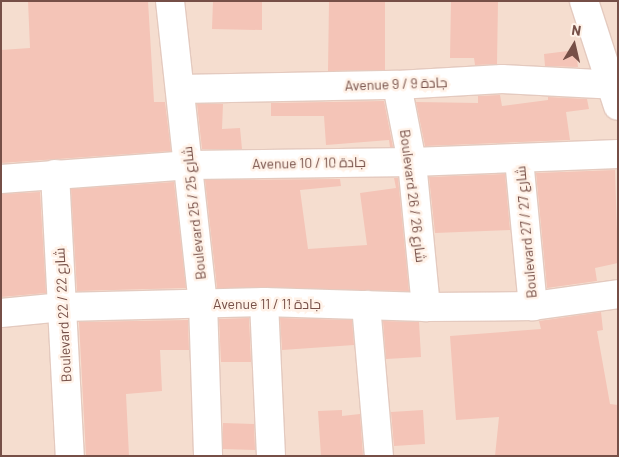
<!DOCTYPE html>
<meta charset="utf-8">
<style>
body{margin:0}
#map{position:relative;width:619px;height:457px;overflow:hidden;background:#fdede1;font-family:Barlow,Cairo,sans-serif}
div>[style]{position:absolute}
.residential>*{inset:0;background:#f5ddcf}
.building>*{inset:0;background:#f4c4b7}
.roads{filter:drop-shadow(1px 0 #e4cabf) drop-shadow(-1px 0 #e4cabf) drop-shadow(0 1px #e4cabf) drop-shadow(0 -1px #e4cabf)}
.minor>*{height:28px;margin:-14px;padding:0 14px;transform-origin:14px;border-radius:14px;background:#fff}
span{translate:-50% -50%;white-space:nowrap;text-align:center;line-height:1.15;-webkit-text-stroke:5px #fff2e8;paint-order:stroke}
.street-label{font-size:14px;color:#764f47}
.frame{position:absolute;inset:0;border:2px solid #764f47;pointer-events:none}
.north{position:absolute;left:549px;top:20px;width:50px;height:50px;-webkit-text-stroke:4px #fff2e8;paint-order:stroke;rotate:9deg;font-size:14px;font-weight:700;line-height:20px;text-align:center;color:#764f47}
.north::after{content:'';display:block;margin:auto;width:18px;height:22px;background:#764f47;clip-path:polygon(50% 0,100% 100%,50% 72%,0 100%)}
</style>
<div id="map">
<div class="residential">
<div style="clip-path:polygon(1px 1px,618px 1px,618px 456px,1px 456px)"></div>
</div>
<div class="building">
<div style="clip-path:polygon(28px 1px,148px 1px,154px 102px,165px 102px,171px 151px,1px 163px,1px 50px,30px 48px)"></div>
<div style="clip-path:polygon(213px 1px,262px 1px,262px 30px,212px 29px)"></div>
<div style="clip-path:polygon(329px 1px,385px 1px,385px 70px,328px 71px)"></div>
<div style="clip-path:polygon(451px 1px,498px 1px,497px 64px,475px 65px,474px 58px,450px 58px)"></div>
<div style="clip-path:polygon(576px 50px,578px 67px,545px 66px,544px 54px)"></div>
<div style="clip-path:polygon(500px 95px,502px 106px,548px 100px,548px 97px,587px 99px,589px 109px,566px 112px,570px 140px,425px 146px,416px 102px,478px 103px,478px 96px)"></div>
<div style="clip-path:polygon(384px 101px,393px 147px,390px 147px,389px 140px,326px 145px,324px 116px,271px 116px,271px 103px)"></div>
<div style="clip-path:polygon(197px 104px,223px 104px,222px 129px,240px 128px,242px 149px,202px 149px)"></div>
<div style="clip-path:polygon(615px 170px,618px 263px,595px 268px,597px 281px,547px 288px,536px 173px)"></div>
<div style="clip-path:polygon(505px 174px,510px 230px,435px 233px,429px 177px)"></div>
<div style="clip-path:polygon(394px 178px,398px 178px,409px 291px,217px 288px,205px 180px,340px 179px,341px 186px,300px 190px,308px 249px,367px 245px,360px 193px,396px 188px)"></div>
<div style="clip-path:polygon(174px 182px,186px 288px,77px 291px,71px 189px)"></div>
<div style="clip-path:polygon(40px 192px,46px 293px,1px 297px,1px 194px)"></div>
<div style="clip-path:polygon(601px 312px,603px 330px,597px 331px,610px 404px,618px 405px,618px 456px,495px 456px,499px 417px,456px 420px,450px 336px,541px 329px,539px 321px)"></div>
<div style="clip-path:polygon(249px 318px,251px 362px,221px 362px,219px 319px)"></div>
<div style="clip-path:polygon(280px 318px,352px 320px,354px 345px,282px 350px)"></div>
<div style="clip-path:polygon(188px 320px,189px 350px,160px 350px,162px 391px,126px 394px,129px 456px,86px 456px,79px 322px)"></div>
<div style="clip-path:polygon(383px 321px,419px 322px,421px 357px,386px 359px)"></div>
<div style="clip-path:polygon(342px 410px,342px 416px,360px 414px,363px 456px,321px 456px,318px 411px)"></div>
<div style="clip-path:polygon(423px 410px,425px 444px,394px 446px,391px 412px)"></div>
<div style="clip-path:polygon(223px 423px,254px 424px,255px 450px,223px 449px)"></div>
</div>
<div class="roads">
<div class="minor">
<div style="left:170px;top:1px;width:304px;rotate:83.8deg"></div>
<div style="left:203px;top:303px;width:153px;rotate:88.1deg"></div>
<div style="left:584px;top:1px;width:110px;rotate:72.1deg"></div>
<div style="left:397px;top:85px;width:78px;rotate:79deg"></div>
<div style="left:412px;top:162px;width:146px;rotate:84.5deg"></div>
<div style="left:180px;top:89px;width:217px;rotate:-1.1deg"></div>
<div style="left:397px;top:85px;width:105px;rotate:-3.3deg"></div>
<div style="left:502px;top:79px;width:116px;rotate:3deg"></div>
<div style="left:519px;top:159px;width:148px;rotate:84.6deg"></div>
<div style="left:55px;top:174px;width:282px;rotate:87deg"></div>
<div style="left:1px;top:179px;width:190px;rotate:-4.2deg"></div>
<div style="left:190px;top:165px;width:222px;rotate:-0.8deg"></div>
<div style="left:412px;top:162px;width:206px;rotate:-2.2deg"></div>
<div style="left:264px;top:302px;width:154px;rotate:87.4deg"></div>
<div style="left:366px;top:305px;width:152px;rotate:85.1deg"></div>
<div style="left:1px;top:313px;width:62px;rotate:-5.5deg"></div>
<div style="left:63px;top:307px;width:201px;rotate:-1.4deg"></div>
<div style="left:264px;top:302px;width:162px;rotate:1.8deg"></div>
<div style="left:426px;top:307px;width:107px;rotate:-0.5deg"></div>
<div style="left:533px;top:306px;width:86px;rotate:-8deg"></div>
</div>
</div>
<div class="street-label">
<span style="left:396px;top:84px;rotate:-2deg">Avenue 9 / جادة 9</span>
<span style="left:309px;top:163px;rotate:-1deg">Avenue 10 / جادة 10</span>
<span style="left:413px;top:196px;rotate:83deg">Boulevard 26 / شارع 26</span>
<span style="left:194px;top:213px;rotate:-96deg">Boulevard 25 / شارع 25</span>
<span style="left:526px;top:232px;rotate:-95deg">Boulevard 27 / شارع 27</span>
<span style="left:267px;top:304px">Avenue 11 / جادة 11</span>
<span style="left:63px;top:315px;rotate:-93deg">Boulevard 22 / شارع 22</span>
</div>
<div class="frame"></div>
<div class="north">N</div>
</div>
